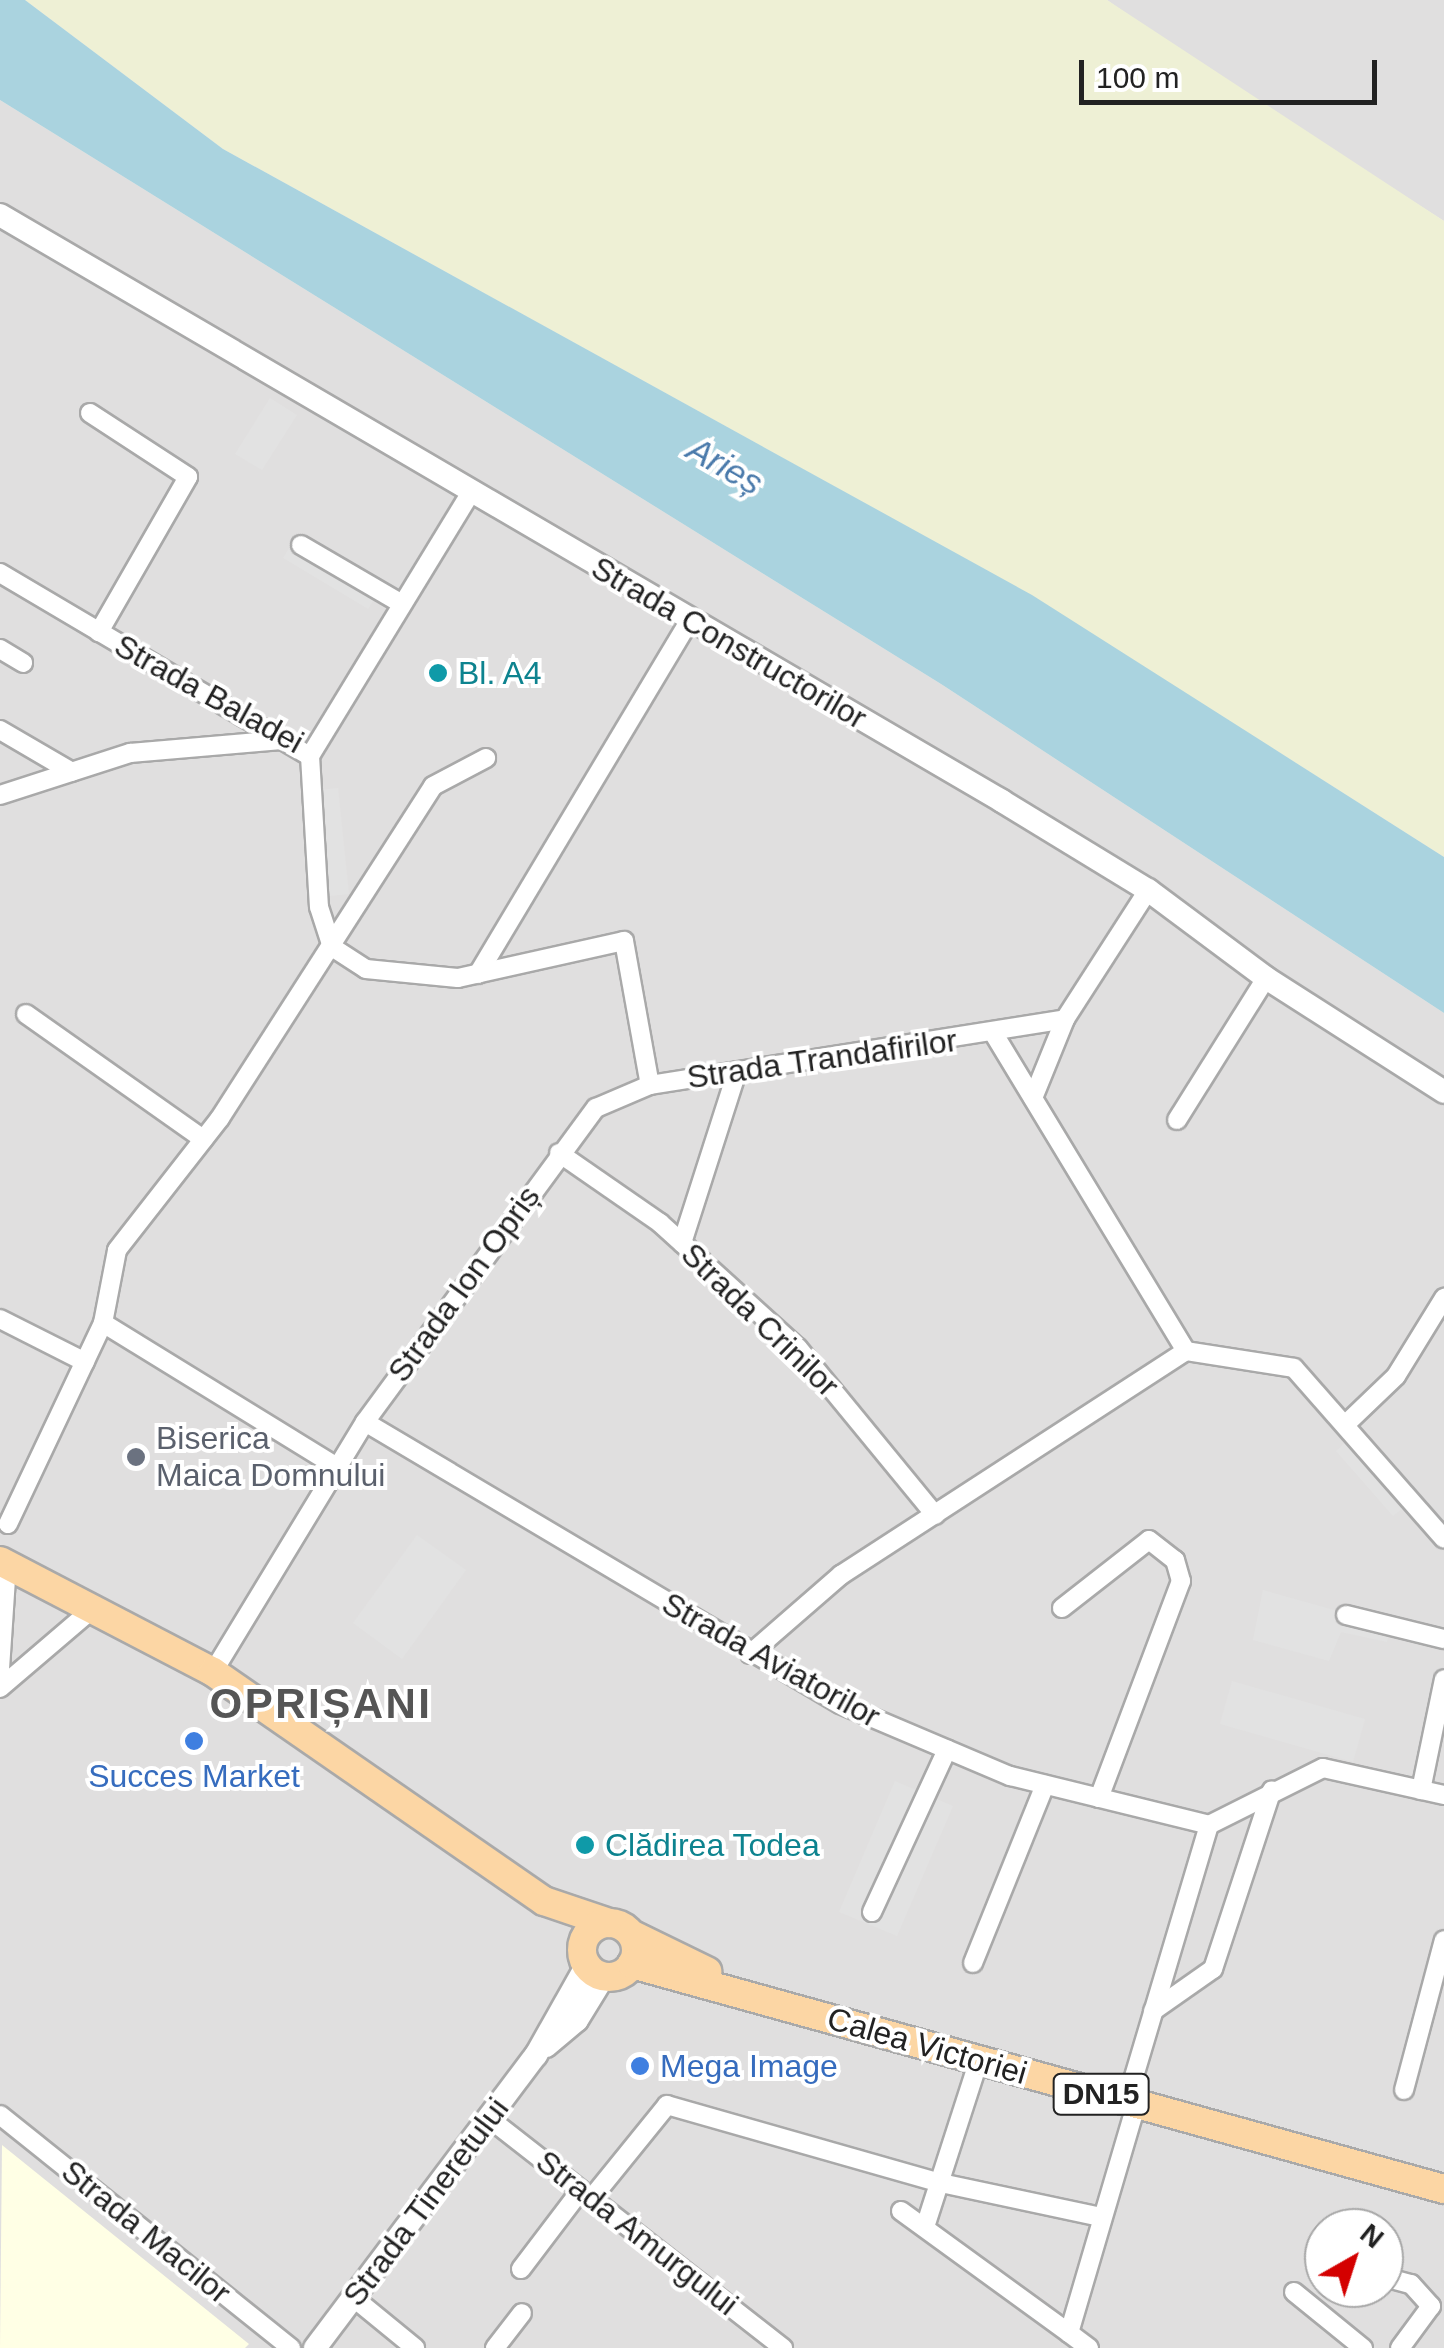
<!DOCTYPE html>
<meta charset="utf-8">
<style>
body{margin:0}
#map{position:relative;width:1444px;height:2348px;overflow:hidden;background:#f2efe9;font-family:Helvetica,sans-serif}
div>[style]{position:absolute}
.residential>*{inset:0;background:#e0dfdf}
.education>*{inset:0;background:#ffffe5}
.farmland>*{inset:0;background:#eef0d5}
.parking>*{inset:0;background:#e2e2e2}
.water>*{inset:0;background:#aad3df}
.roads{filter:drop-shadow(2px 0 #a9a9a9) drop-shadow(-2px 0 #a9a9a9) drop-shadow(0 2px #a9a9a9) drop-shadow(0 -2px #a9a9a9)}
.minor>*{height:18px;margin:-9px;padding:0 9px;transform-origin:9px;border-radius:9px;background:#fff}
.tertiary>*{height:22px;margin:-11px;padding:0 11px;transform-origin:11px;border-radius:11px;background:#fff}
.primary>*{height:28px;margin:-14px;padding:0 14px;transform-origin:14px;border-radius:14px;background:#fcd6a4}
.primary>.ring{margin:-14px;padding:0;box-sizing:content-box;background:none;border:28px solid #fcd6a4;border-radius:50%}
.dots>*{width:28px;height:28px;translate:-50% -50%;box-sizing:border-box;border:5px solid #fff;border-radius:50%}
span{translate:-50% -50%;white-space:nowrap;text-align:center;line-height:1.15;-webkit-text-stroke:8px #fff;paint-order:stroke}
.shield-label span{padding:2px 8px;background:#fff;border:2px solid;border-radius:8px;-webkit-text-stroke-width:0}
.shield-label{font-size:30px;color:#222;font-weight:700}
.street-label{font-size:32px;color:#222}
.culture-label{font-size:32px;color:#0d838f}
.left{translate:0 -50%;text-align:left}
.worship-label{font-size:32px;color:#5b616d}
.shop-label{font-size:32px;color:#366cbe}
.water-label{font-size:35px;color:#4a7aab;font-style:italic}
.district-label{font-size:42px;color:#555;font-weight:700;letter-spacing:2.5px}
.north{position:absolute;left:1304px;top:2208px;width:100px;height:100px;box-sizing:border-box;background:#fff;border:2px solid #a7a7a7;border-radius:50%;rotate:39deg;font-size:28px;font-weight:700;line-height:40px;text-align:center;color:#222}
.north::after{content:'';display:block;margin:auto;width:35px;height:45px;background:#d40000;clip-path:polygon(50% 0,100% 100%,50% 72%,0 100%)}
.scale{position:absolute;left:1079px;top:60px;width:298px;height:45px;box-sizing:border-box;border:5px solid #222;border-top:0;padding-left:12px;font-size:30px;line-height:35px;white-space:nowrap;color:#222;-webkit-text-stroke:8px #fff;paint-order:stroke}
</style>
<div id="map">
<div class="residential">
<div style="clip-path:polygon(1107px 0,1444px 0,1444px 221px,1191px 60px)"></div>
<div style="clip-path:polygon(evenodd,0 100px,941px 684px,1444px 1013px,1444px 2348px,0 2348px,0 100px,1324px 2228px,1384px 2228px,1384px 2288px,1324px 2288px,1324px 2228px)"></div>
</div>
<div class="education">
<div style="clip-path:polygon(2px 2145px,249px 2344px,245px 2348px,0 2348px)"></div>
</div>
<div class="farmland">
<div style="clip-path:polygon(25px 0,1107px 0,1444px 221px,1444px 857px,1031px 595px,223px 149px)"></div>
</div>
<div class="parking">
<div style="clip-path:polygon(270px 398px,297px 415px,262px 470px,235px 454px)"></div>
<div style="clip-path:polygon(298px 534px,383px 585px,368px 609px,283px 558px)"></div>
<div style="clip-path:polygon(338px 788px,349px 894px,330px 896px,318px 790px)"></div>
<div style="clip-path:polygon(1347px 1441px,1404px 1507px,1393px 1516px,1336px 1451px)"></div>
<div style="clip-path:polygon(417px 1535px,466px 1570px,402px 1659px,353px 1623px)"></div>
<div style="clip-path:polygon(1263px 1590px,1391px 1626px,1387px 1642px,1341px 1632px,1329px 1661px,1253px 1640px)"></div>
<div style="clip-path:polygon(1232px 1681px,1365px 1719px,1353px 1762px,1220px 1724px)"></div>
<div style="clip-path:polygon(895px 1781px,953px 1806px,897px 1936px,839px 1912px)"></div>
</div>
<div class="water">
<div style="clip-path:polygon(0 0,25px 0,223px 149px,1032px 595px,1444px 857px,1444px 1013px,941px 684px,0 100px)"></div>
</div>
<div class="roads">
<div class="minor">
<div style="left:90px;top:413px;width:117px;rotate:33.1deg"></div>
<div style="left:188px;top:477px;width:179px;rotate:119.9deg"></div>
<div style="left:301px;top:545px;width:117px;rotate:30.3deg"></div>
<div style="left:0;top:573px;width:360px;rotate:30.6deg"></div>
<div style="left:0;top:649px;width:27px;rotate:31deg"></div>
<div style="left:0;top:730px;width:83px;rotate:30.3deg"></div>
<div style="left:310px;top:756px;width:151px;rotate:86.6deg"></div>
<div style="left:319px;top:907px;width:42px;rotate:72deg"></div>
<div style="left:332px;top:947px;width:40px;rotate:32.9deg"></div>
<div style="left:366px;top:969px;width:92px;rotate:5.6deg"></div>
<div style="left:458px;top:978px;width:170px;rotate:-12.6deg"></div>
<div style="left:624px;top:941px;width:146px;rotate:79.8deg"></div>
<div style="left:310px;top:756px;width:307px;rotate:-58.6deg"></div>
<div style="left:0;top:795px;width:137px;rotate:-17.9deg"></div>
<div style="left:130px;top:753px;width:152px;rotate:-4.9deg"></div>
<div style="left:478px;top:974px;width:411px;rotate:-59.1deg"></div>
<div style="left:26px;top:1014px;width:217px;rotate:35.2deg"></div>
<div style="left:994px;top:1034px;width:371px;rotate:58.8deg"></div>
<div style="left:1033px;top:1098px;width:85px;rotate:-67.9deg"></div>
<div style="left:1065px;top:1019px;width:153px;rotate:-57.2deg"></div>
<div style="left:1177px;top:1120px;width:168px;rotate:-57.9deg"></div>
<div style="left:559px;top:1153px;width:123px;rotate:34.7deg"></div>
<div style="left:660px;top:1223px;width:186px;rotate:42.2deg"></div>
<div style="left:798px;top:1348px;width:216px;rotate:50.6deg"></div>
<div style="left:682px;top:1243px;width:180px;rotate:-72.2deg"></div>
<div style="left:0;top:1319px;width:95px;rotate:26.8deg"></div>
<div style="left:103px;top:1323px;width:275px;rotate:31.6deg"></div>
<div style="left:365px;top:1422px;width:552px;rotate:30.7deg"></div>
<div style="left:840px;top:1704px;width:185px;rotate:23deg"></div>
<div style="left:1010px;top:1776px;width:205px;rotate:13.8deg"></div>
<div style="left:1347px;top:1423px;width:68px;rotate:-43.8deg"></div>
<div style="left:1396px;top:1376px;width:92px;rotate:-58.4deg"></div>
<div style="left:8px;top:1524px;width:222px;rotate:-64.7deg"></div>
<div style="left:103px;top:1323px;width:74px;rotate:-79.1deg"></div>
<div style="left:117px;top:1250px;width:167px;rotate:-52deg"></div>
<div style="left:220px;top:1118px;width:394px;rotate:-57.3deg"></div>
<div style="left:433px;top:786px;width:60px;rotate:-27.8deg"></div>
<div style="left:1062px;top:1608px;width:110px;rotate:-38deg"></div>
<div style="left:1149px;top:1540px;width:33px;rotate:38deg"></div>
<div style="left:1175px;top:1560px;width:22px;rotate:74deg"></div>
<div style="left:1181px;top:1581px;width:232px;rotate:110.7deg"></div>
<div style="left:1346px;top:1615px;width:101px;rotate:13.8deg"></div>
<div style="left:750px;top:1654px;width:121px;rotate:-41deg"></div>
<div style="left:841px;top:1575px;width:411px;rotate:-33deg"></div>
<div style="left:1186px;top:1351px;width:109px;rotate:8.9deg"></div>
<div style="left:1294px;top:1368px;width:227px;rotate:48.7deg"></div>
<div style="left:0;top:1669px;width:105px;rotate:-86.2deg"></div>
<div style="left:213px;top:1672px;width:293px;rotate:-58.7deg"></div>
<div style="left:365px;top:1422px;width:390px;rotate:-53.7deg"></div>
<div style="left:596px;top:1108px;width:59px;rotate:-23.1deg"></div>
<div style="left:650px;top:1085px;width:420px;rotate:-9deg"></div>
<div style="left:0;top:1688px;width:126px;rotate:-40.5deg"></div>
<div style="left:1421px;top:1790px;width:113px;rotate:-78.3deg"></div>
<div style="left:872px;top:1912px;width:179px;rotate:-65.2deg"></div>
<div style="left:973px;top:1963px;width:192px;rotate:-68deg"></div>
<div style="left:1153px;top:2011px;width:73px;rotate:-35deg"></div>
<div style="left:1213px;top:1969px;width:188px;rotate:-71.8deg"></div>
<div style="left:1404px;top:2090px;width:155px;rotate:-75.1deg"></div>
<div style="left:1127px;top:2100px;width:287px;rotate:-73.4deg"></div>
<div style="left:1209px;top:1825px;width:127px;rotate:-26.6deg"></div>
<div style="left:1323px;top:1768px;width:124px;rotate:12.6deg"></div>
<div style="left:0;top:2115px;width:373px;rotate:38.7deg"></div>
<div style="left:490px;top:2119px;width:372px;rotate:38deg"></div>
<div style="left:591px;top:2199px;width:121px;rotate:-51deg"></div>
<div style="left:667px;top:2105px;width:285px;rotate:15.9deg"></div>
<div style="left:941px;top:2183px;width:164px;rotate:12deg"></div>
<div style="left:901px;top:2211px;width:208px;rotate:36deg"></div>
<div style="left:925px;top:2227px;width:172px;rotate:-72.1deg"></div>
<div style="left:521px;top:2269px;width:99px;rotate:-52.8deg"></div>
<div style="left:1384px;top:2277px;width:28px;rotate:15deg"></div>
<div style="left:1411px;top:2284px;width:30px;rotate:48deg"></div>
<div style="left:1431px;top:2306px;width:52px;rotate:126.4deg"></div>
<div style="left:1294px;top:2292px;width:89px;rotate:39.1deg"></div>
<div style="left:354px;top:2298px;width:79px;rotate:39.3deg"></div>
<div style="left:495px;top:2348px;width:44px;rotate:-52.4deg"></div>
<div style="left:1089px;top:2348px;width:25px;rotate:-143deg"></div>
<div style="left:1069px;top:2333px;width:241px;rotate:-73.6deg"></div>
</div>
<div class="tertiary">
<div style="left:0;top:215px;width:1161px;rotate:30.32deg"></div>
<div style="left:1002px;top:801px;width:171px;rotate:31.4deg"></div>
<div style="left:1148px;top:890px;width:147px;rotate:36.7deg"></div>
<div style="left:1266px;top:978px;width:211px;rotate:32.6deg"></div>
<div style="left:546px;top:2046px;width:40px;rotate:-40deg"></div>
<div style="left:577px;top:2020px;width:52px;rotate:-58.5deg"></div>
<div style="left:315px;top:2348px;width:367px;rotate:-53deg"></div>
<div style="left:536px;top:2055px;width:103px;rotate:-60.5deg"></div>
</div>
<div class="primary">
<div style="left:0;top:1561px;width:240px;rotate:27.5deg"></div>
<div style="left:213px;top:1672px;width:402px;rotate:34.7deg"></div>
<div style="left:544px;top:1901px;width:69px;rotate:18.7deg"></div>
<div class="ring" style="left:582px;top:1923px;width:26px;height:26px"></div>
<div style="left:631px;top:1934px;width:85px;rotate:26deg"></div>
<div style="left:632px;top:1964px;width:843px;rotate:15.49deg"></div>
</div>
</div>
<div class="dots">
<div style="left:438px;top:673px;background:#0f9aa8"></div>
<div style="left:136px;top:1457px;background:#6b7280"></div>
<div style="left:194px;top:1741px;background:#3f7fe0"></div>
<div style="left:585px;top:1845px;background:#0f9aa8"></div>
<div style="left:640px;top:2066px;background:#3f7fe0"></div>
</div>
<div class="shield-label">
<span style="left:1101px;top:2094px">DN15</span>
</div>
<div class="street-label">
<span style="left:729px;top:643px;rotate:30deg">Strada Constructorilor</span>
<span style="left:209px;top:694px;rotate:29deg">Strada Baladei</span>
<span style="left:822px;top:1059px;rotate:-8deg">Strada Trandafirilor</span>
<span style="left:464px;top:1284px;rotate:-54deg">Strada Ion Opriș</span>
<span style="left:760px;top:1320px;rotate:44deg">Strada Crinilor</span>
<span style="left:771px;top:1660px;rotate:29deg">Strada Aviatorilor</span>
<span style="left:927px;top:2046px;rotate:16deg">Calea Victoriei</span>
<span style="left:426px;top:2202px;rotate:-53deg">Strada Tineretului</span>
<span style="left:146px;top:2232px;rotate:39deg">Strada Macilor</span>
<span style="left:637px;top:2233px;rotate:38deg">Strada Amurgului</span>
</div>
<div class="culture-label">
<span class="left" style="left:458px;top:673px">Bl. A4</span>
<span class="left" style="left:605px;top:1845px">Clădirea Todea</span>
</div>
<div class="worship-label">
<span class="left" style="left:156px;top:1457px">Biserica<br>Maica Domnului</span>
</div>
<div class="shop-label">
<span style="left:194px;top:1776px">Succes Market</span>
<span class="left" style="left:660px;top:2066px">Mega Image</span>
</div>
<div class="water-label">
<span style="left:725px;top:466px;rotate:30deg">Arieș</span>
</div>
<div class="district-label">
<span style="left:321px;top:1704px">OPRIȘANI</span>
</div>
<div class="north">N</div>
<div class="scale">100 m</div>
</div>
